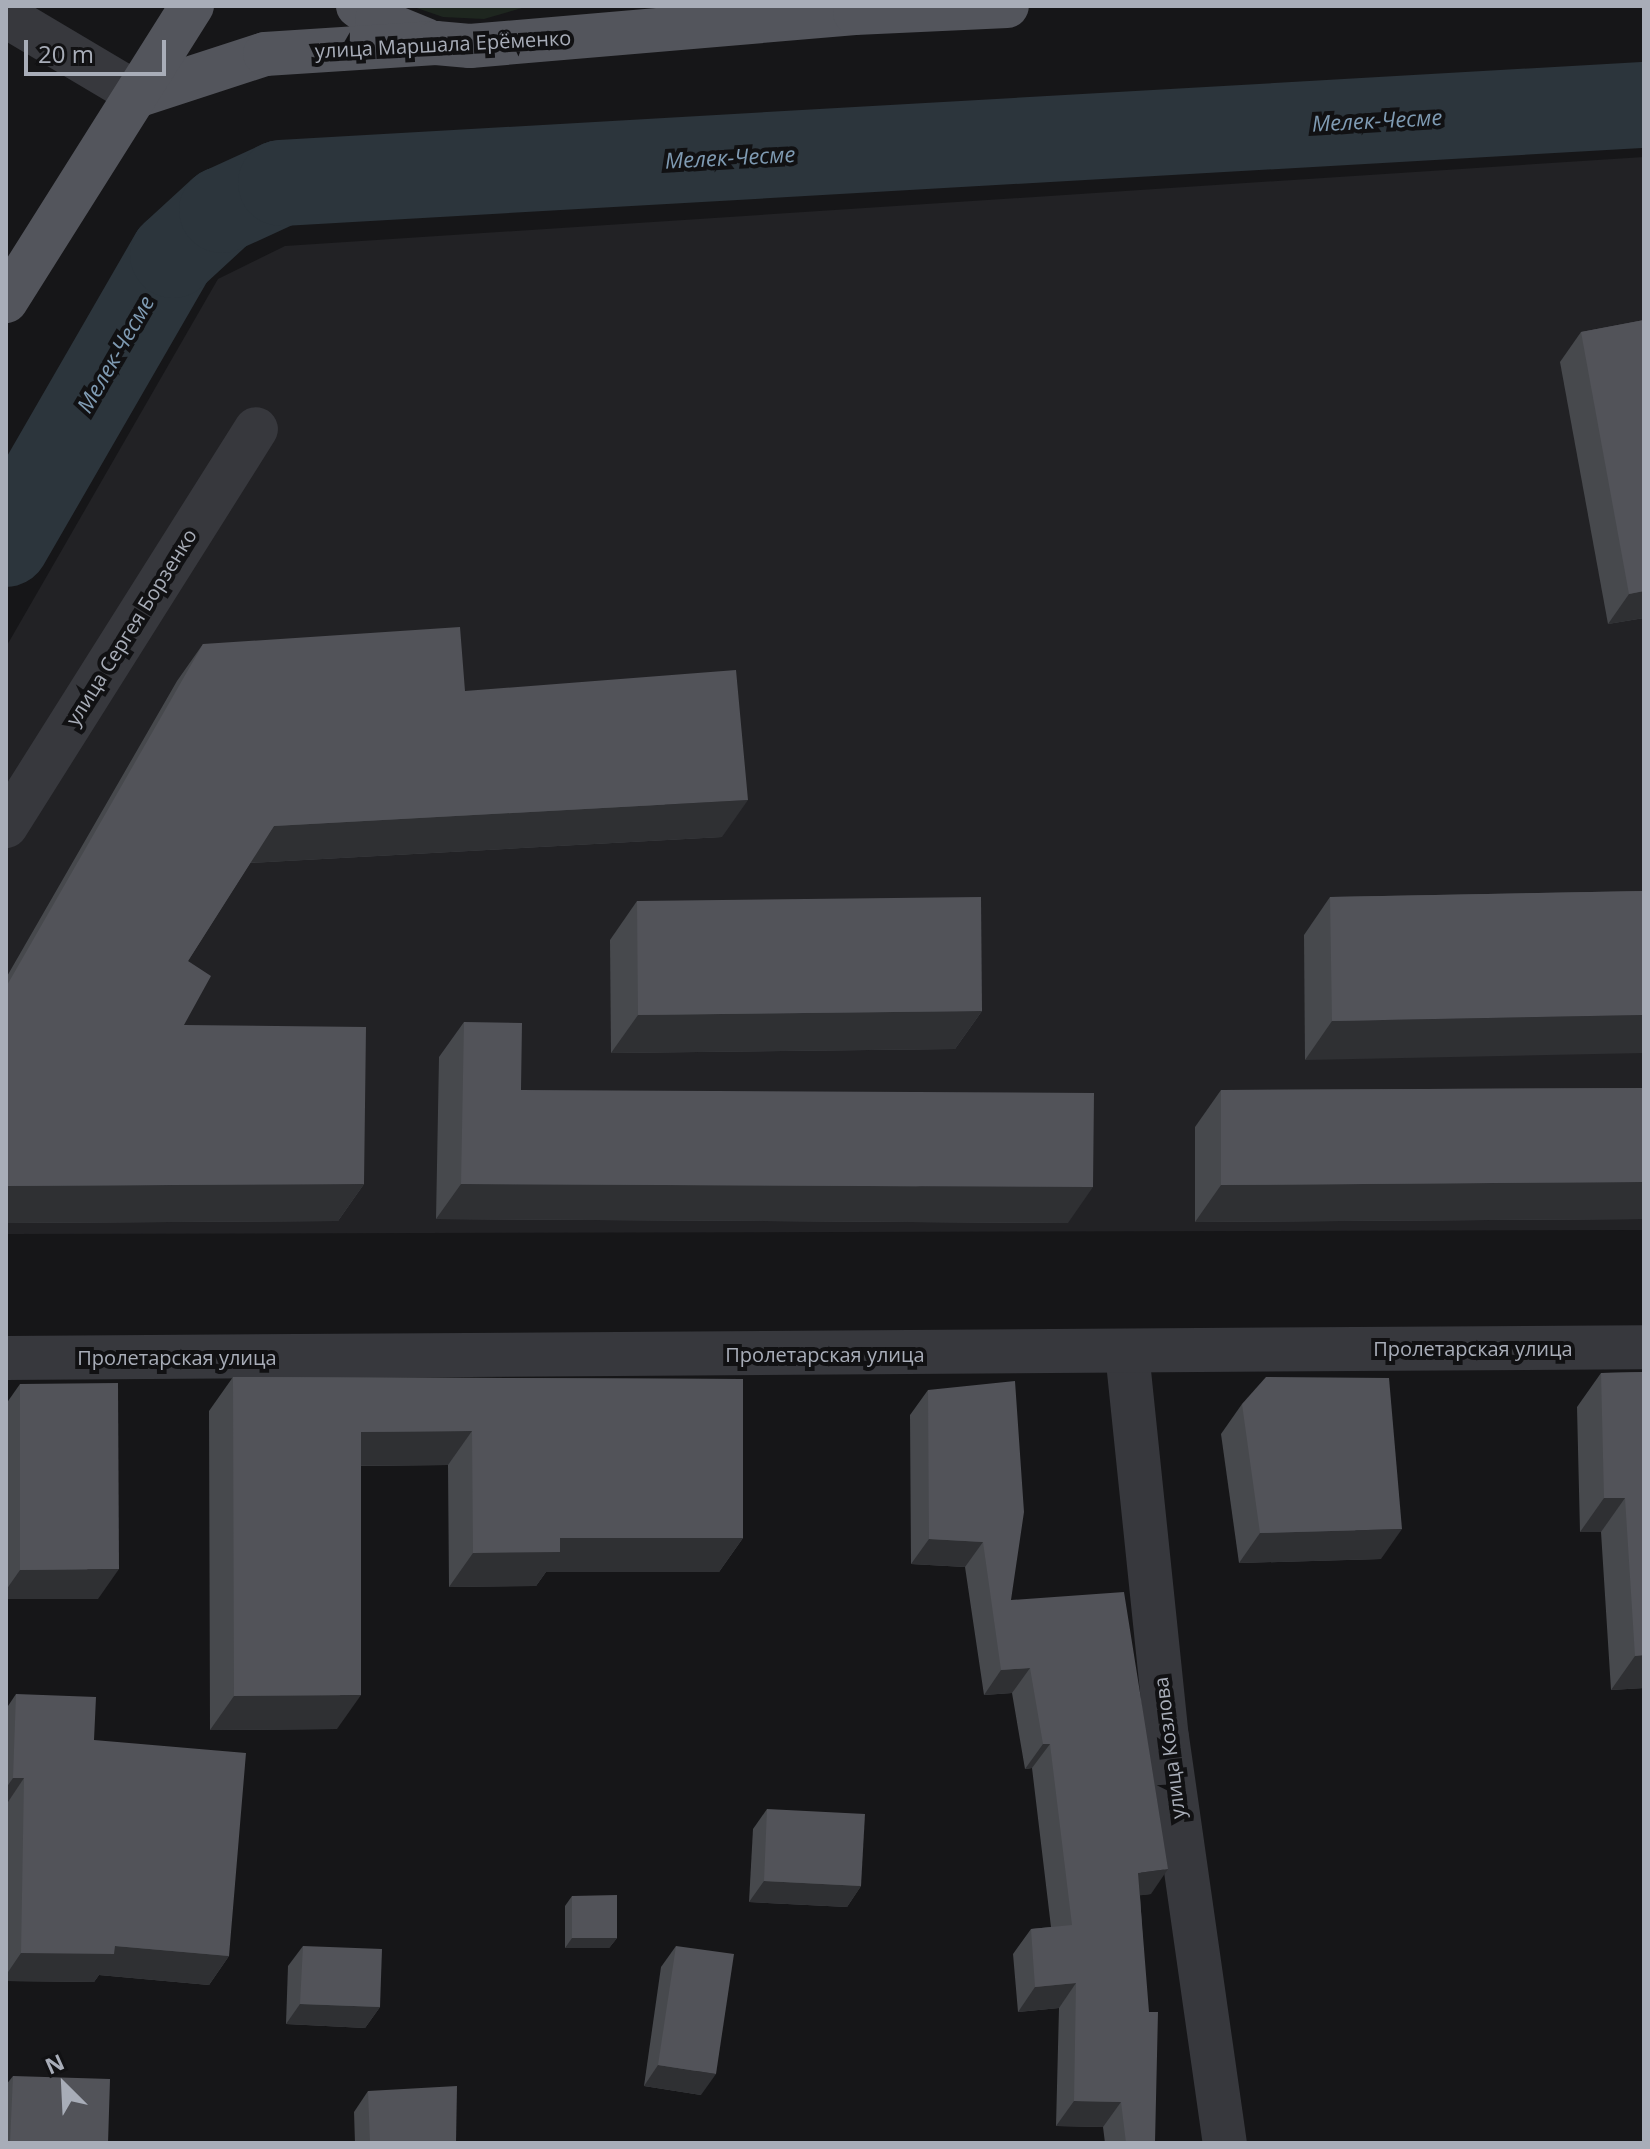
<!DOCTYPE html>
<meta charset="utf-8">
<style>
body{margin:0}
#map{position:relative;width:1650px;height:2149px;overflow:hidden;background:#161618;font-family:"Open Sans",sans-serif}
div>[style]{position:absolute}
.built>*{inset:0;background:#222225}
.green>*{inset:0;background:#1e261f}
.river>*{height:86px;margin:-43px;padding:0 43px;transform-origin:43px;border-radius:43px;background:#2c353c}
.minor>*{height:44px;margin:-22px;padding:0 22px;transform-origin:22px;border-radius:22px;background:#37383d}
.major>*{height:44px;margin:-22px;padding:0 22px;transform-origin:22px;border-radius:22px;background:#53555c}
.wall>*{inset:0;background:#47494d}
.shaded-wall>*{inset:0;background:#2f3033}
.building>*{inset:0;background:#525359}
span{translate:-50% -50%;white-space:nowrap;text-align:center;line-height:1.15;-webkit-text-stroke:8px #111113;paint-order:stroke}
.street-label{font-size:20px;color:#a8adb8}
.water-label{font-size:22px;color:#7f9bb3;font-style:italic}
.frame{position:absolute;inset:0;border:8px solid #a8adb8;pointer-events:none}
.north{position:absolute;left:24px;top:2045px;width:80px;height:80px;-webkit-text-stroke:6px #111113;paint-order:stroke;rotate:336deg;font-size:22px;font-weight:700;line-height:32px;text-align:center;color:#a8adb8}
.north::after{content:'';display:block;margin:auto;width:28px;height:36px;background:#a8adb8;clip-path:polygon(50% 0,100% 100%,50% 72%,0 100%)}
.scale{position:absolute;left:24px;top:40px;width:142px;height:36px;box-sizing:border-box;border:4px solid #a8adb8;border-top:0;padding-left:10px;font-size:24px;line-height:28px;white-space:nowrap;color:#a8adb8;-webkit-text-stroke:6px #111113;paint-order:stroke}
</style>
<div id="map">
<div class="built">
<div style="clip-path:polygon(1644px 157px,1644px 1230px,6px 1234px,6px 647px,218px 279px,285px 246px)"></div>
</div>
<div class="green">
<div style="clip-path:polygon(411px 6px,529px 6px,484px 19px,443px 17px)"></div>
</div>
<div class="river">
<div style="left:6px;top:544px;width:334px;rotate:-60deg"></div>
<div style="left:173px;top:255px;width:67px;rotate:-42.6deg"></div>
<div style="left:222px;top:210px;width:65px;rotate:-24.6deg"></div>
<div style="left:281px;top:183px;width:1365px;rotate:-3.28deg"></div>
</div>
<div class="minor">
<div style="left:6px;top:16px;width:155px;rotate:30.7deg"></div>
<div style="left:6px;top:826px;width:469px;rotate:-57.8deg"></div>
<div style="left:1127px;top:1352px;width:387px;rotate:84.1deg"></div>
<div style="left:1167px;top:1737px;width:410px;rotate:81.9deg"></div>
<div style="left:6px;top:1358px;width:1638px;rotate:-0.38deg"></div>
</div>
<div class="major">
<div style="left:358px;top:6px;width:24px;rotate:36deg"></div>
<div style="left:377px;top:20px;width:53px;rotate:22.2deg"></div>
<div style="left:139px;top:95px;width:133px;rotate:-18deg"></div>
<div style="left:265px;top:54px;width:171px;rotate:-3.7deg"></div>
<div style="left:436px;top:43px;width:34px;rotate:5deg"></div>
<div style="left:470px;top:46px;width:386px;rotate:-4.9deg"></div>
<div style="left:855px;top:13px;width:152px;rotate:-2.6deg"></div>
<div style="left:6px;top:301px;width:349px;rotate:-57.8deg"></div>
</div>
<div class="wall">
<div style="clip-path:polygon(1644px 320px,1644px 618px,1608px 624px,1560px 362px,1581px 332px)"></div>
<div style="clip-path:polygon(203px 644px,465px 691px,722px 837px,250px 863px,188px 961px,184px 1025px,364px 1184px,338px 1221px,6px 1223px,6px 978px,177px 681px)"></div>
<div style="clip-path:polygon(1644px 891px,1305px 1060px,1304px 935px,1330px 897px)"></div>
<div style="clip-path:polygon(637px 901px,982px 1011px,955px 1049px,611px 1053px,610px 940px)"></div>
<div style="clip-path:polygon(464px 1022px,521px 1090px,1068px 1223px,436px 1219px,439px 1057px)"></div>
<div style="clip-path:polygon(1644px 1088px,1644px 1219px,1195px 1222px,1195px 1127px,1221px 1090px)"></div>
<div style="clip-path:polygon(1644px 1372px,1644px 1688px,1611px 1690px,1601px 1532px,1580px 1532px,1577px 1407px,1601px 1373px)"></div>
<div style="clip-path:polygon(233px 1377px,743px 1379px,743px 1538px,719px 1572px,546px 1572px,536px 1586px,449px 1587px,448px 1465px,361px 1466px,337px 1729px,210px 1730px,209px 1411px)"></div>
<div style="clip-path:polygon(20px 1384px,98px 1599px,6px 1599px,6px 1404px)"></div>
<div style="clip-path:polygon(928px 1390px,1011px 1600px,1151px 1894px,1140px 1895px,1155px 2143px,1105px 2143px,1103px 2127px,1056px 2126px,1059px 2008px,1018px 2012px,1013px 1954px,1031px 1929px,1051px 1927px,1032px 1768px,1025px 1769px,1012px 1693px,984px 1695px,965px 1567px,911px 1564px,910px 1415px)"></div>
<div style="clip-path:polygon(1242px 1404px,1381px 1559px,1239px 1563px,1221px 1434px)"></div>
<div style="clip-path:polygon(16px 1694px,94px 1740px,229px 1956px,209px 1985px,99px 1975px,94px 1982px,6px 1981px,6px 1709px)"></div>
<div style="clip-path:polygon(767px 1809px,861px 1886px,847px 1907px,749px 1902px,753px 1829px)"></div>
<div style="clip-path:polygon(572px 1896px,617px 1938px,609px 1948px,565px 1948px,565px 1906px)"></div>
<div style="clip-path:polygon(303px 1946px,380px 2007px,365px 2028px,286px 2024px,288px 1966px)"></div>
<div style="clip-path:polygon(676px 1946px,701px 2095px,644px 2086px,661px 1967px)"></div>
<div style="clip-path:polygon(13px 2076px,108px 2143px,6px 2143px,6px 2085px)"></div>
<div style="clip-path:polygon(368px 2091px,456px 2143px,355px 2143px,354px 2112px)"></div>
</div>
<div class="shaded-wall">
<div style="clip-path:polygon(1644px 591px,1644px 618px,1608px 624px,1629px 594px)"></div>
<div style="clip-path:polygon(748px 800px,722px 837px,248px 863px,274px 826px)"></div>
<div style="clip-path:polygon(982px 1011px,955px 1049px,611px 1053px,638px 1015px)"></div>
<div style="clip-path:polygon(1644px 1015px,1644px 1053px,1305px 1060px,1332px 1021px)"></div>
<div style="clip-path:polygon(1644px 1182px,1644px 1219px,1195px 1222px,1221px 1185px)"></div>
<div style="clip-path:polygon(364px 1184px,338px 1221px,6px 1223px,6px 1186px)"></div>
<div style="clip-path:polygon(461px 1184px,1093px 1187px,1068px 1223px,436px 1219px)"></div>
<div style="clip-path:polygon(472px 1431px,448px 1465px,337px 1466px,361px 1432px)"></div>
<div style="clip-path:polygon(1604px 1498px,1625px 1498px,1601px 1532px,1580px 1532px)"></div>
<div style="clip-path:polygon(1402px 1529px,1381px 1559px,1239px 1563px,1260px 1533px)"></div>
<div style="clip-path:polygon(560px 1538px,743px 1538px,719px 1572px,546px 1572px,536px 1586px,449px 1587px,473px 1553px)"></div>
<div style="clip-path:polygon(929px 1539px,983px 1542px,965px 1567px,911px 1564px)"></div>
<div style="clip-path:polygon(119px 1569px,98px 1599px,6px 1599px,6px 1590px,20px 1570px)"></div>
<div style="clip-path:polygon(1644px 1655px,1644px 1688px,1611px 1690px,1635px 1656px)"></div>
<div style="clip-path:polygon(1030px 1668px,1012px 1693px,984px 1695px,1001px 1670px)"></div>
<div style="clip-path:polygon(361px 1695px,337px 1729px,210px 1730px,234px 1696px)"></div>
<div style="clip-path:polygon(1043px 1744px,1050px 1744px,1032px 1768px,1025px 1769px)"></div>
<div style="clip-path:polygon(13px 1778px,24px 1778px,6px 1805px,6px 1788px)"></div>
<div style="clip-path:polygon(1168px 1869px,1151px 1894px,1120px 1898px,1138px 1873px)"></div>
<div style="clip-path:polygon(764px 1881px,861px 1886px,847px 1907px,749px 1902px)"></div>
<div style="clip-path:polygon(572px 1938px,617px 1938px,609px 1948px,565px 1948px)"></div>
<div style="clip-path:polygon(115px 1946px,229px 1956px,209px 1985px,99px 1975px,94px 1982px,6px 1981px,6px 1975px,21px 1953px)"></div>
<div style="clip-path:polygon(1076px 1983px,1059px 2008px,1018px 2012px,1035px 1987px)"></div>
<div style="clip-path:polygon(300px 2004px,380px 2007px,365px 2028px,286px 2024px)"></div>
<div style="clip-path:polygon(658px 2065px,716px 2074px,701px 2095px,644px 2086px)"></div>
<div style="clip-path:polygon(1074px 2101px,1121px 2102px,1103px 2127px,1056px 2126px)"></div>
</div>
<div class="building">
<div style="clip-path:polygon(1644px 320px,1644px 591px,1629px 594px,1581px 332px)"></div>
<div style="clip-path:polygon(460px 627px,465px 691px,736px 670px,748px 800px,274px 826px,188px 961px,211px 976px,184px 1025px,366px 1027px,364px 1184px,6px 1186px,6px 987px,203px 644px)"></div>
<div style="clip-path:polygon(1644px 891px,1644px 1015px,1332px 1021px,1330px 897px)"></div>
<div style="clip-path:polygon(981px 897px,982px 1011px,638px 1015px,637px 901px)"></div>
<div style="clip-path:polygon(464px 1022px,522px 1023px,521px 1090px,1094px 1093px,1093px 1187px,461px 1184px)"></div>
<div style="clip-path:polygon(1644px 1088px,1644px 1182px,1221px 1185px,1221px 1090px)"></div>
<div style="clip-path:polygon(1644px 1372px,1644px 1655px,1635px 1656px,1625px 1498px,1604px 1498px,1601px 1373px)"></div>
<div style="clip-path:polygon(233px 1377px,743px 1379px,743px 1538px,560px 1538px,560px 1552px,473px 1553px,472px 1431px,361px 1432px,361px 1695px,234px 1696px)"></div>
<div style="clip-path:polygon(1266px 1377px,1389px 1378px,1402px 1529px,1260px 1533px,1242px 1404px)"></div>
<div style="clip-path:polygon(1015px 1381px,1024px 1512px,1011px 1600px,1124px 1592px,1168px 1869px,1138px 1873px,1149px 2012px,1158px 2012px,1155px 2143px,1126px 2143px,1121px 2102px,1074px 2101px,1076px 1983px,1035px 1987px,1031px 1929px,1072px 1925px,1050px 1744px,1043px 1744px,1030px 1668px,1001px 1670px,983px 1542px,929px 1539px,928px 1390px)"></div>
<div style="clip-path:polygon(118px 1383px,119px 1569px,20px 1570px,20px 1384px)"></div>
<div style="clip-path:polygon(16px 1694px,96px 1697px,94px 1740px,246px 1753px,229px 1956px,115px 1946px,114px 1954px,21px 1953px,24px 1778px,13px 1778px)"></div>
<div style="clip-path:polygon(767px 1809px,865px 1814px,861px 1886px,764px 1881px)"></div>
<div style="clip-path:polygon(617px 1895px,617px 1938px,572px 1938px,572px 1896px)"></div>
<div style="clip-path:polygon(303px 1946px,382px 1949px,380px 2007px,300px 2004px)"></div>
<div style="clip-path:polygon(676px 1946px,734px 1954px,716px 2074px,658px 2065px)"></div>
<div style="clip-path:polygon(13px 2076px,110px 2079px,108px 2143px,10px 2143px)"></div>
<div style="clip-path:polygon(457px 2086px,456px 2143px,370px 2143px,368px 2091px)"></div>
</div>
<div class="street-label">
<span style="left:443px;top:44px;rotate:-3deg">улица Маршала Ерёменко</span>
<span style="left:131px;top:627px;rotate:-58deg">улица Сергея Борзенко</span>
<span style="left:1473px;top:1348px">Пролетарская улица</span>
<span style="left:825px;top:1354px">Пролетарская улица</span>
<span style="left:177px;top:1357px">Пролетарская улица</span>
<span style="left:1169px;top:1748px;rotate:-97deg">улица Козлова</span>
</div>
<div class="water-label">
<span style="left:1377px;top:120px;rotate:-3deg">Мелек-Чесме</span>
<span style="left:730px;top:157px;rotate:-3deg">Мелек-Чесме</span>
<span style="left:115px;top:354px;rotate:-60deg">Мелек-Чесме</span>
</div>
<div class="frame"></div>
<div class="north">N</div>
<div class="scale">20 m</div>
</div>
